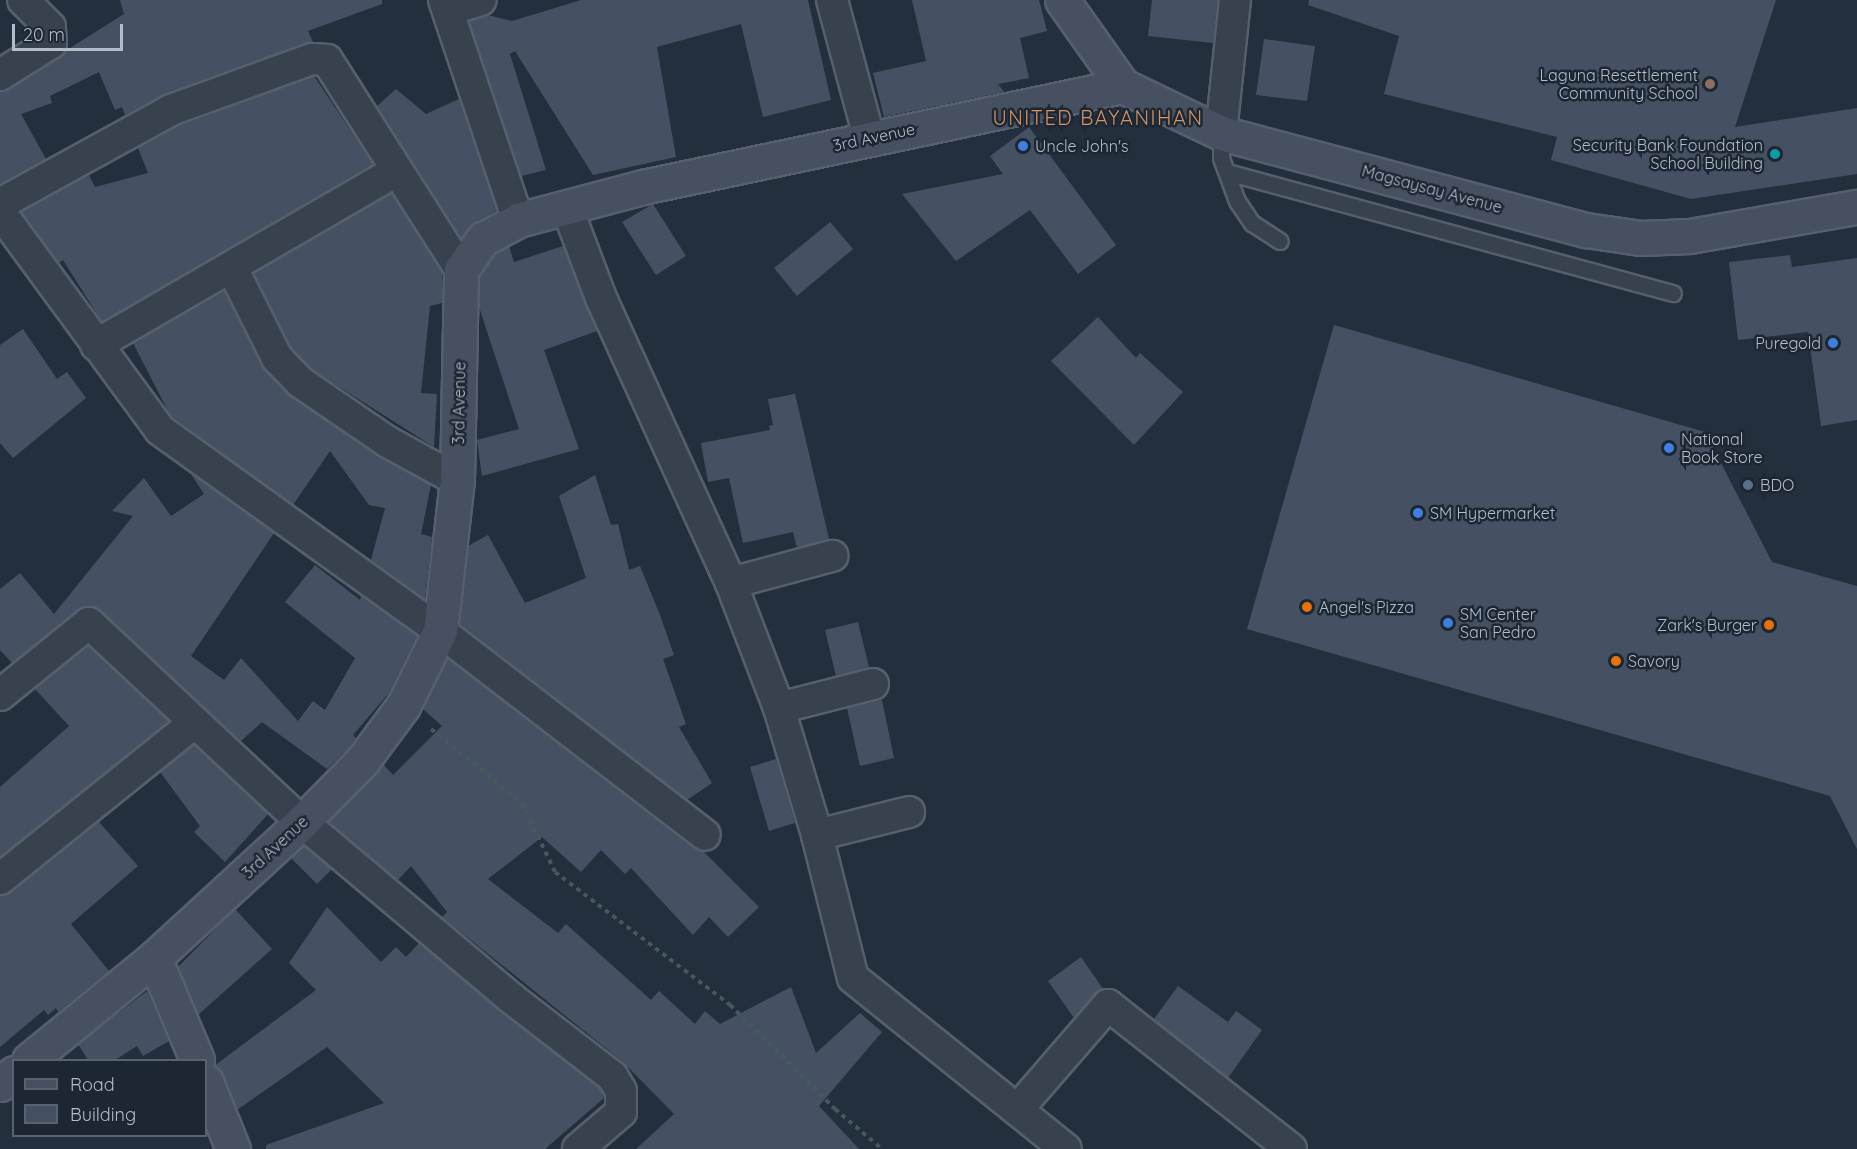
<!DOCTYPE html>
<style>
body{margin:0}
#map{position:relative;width:1857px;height:1149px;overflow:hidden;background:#242f3e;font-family:Quicksand,sans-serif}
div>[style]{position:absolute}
.building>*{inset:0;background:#455162}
.path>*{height:4px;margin-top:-2px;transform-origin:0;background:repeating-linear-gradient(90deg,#44595c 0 4.5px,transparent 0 9px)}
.roads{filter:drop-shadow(2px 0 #565f6c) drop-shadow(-2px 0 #565f6c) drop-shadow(0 2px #565f6c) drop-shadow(0 -2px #565f6c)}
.lane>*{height:15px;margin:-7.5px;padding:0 7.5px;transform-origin:7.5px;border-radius:7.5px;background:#38414e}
.street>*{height:30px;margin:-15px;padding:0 15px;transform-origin:15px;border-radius:15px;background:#38414e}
.secondary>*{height:33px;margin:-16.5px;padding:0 16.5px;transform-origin:16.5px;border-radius:16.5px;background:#465061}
.dots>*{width:16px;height:16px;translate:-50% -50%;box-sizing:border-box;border:3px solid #1d2633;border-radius:50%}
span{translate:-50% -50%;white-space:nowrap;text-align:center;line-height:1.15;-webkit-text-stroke:5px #1d2633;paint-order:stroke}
.poi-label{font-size:16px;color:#b4bcc9}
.right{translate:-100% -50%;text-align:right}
.left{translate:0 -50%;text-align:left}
.street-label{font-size:16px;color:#b4bcc9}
.quarter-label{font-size:20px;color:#d59563;letter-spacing:1.5px}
.legend{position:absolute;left:12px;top:1059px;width:195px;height:78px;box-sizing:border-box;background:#1d2633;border:2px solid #59626f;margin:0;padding:8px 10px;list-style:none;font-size:18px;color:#b4bcc9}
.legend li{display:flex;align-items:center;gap:12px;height:30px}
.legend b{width:30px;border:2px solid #59626f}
.scale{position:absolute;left:12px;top:24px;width:111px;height:27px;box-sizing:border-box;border:3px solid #b4bcc9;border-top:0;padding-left:8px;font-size:18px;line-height:21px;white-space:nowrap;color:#b4bcc9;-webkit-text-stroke:4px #1d2633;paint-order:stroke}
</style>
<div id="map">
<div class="building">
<div style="clip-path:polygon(120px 0,382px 0,382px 4px,308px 31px,313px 42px,165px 94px,125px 115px,122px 107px,115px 110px,99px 72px,50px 96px,52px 103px,21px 114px,46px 159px,0 184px,0 92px,124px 14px)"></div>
<div style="clip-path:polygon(581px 0,808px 0,831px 100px,763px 117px,741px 24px,657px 47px,676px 157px,593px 175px,515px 51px,510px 54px,546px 170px,521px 176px,469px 21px,488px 15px,512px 21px)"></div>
<div style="clip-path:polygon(912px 0,1039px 0,1047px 31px,1020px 38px,1029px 78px,998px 84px,1004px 92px,884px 117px,873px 73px,926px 61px)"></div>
<div style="clip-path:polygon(1152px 0,1218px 0,1213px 43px,1148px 36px)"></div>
<div style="clip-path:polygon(1309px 0,1776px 0,1735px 127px,1857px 108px,1857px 174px,1691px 199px,1551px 160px,1557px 137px,1384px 94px,1399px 36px,1308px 5px)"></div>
<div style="clip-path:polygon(1264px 39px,1315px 46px,1307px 101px,1256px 95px)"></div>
<div style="clip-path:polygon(314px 76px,373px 164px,102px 322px,63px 260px,59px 263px,21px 212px,89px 175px,95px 187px,148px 173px,138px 148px,178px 126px)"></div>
<div style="clip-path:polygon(396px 89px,426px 114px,459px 99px,497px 210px,474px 223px,461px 238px,377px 106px)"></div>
<div style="clip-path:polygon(1029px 127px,1116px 245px,1078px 274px,1030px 210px,956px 261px,902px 194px,1003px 174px,990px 156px)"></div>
<div style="clip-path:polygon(392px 193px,442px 273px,442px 303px,430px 306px,421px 393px,437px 394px,434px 447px,311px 369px,291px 348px,254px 273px)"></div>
<div style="clip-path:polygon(653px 204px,686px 256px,656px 275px,622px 222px)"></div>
<div style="clip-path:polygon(830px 222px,853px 249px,797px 296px,774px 268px)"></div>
<div style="clip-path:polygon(509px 246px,514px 262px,563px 246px,597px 331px,544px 350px,579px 449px,482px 476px,477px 440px,519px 429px,479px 307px,480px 276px,496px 253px)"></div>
<div style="clip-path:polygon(1790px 255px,1792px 267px,1857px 258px,1857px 420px,1821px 426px,1808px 332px,1738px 340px,1729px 262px)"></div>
<div style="clip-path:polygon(224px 291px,262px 366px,288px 394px,378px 456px,431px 485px,421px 534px,432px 537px,425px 599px,371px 560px,385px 508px,369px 505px,330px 451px,293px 505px,170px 415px,133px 343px)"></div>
<div style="clip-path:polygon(1098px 317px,1136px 358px,1140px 353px,1183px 392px,1134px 445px,1051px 361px)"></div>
<div style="clip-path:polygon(1334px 325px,1705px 432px,1772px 562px,1857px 586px,1857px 849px,1830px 796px,1247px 629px)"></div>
<div style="clip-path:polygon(23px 329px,57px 379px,67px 372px,86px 398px,13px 458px,0 443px,0 345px)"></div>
<div style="clip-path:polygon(795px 394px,829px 539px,797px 548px,793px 532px,743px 543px,729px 478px,708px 482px,701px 443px,770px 430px,769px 426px,773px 425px,768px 399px)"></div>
<div style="clip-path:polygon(191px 474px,274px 533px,191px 656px,224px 680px,241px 658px,298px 721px,313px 701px,325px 710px,355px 658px,285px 602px,315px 565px,360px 600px,361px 596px,417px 636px,388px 694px,353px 735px,356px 738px,349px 748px,327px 769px,262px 722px,241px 741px,94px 607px,78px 610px,12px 663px,0 650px,0 589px,20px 573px,54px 614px,133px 516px,112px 511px,144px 478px,171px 516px,204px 494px)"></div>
<div style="clip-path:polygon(595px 475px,611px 525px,618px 524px,629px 570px,640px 566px,660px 615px,674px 655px,663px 659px,686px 724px,679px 727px,712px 783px,687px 800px,460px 624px,468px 546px,488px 535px,525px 603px,586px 578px,559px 496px)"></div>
<div style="clip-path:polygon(858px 622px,869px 667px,836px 676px,825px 630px)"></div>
<div style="clip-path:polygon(88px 646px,169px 721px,0 857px,0 787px,69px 726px,35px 689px)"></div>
<div style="clip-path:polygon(447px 658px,694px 849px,704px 852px,759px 907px,728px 937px,709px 917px,693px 935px,631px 868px,625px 874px,601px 850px,581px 872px,542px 837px,488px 879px,558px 933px,566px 924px,651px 1000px,659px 991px,695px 1024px,705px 1011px,720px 1024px,791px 987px,816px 1053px,860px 1013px,882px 1032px,819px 1106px,859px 1149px,636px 1149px,674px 1114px,623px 1062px,442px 917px,447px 912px,411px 866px,398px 880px,329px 822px,383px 764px,393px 775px,442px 726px,423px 709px)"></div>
<div style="clip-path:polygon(882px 700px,894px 758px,860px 766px,847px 708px)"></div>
<div style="clip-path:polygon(194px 745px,268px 814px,225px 862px,194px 832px,200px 826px,160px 772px)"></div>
<div style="clip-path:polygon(776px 759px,795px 823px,769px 831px,750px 767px)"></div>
<div style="clip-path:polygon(99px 822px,138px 866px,71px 924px,109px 971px,58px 1012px,56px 1008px,48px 1015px,44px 1010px,0 1047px,0 896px,11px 892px)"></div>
<div style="clip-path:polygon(304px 846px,332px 869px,317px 884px,291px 858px)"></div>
<div style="clip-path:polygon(327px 907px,381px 962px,396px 947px,406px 957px,419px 943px,599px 1088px,604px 1098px,545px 1149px,266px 1149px,266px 1145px,384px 1103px,327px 1047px,237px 1110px,223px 1075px,214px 1066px,316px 990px,289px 963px)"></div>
<div style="clip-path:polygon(235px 909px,272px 949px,198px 1015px,178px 967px)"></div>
<div style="clip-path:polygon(1081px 957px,1103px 989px,1074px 1018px,1048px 981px)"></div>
<div style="clip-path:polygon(1178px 986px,1228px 1022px,1236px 1011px,1262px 1030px,1228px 1078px,1154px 1019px)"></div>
<div style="clip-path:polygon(147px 991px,169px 1041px,143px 1056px,137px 1046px,115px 1060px,88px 1060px,78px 1044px)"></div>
</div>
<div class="path">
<div style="left:431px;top:729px;width:117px;rotate:39.1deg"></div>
<div style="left:522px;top:803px;width:76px;rotate:64.4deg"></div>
<div style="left:555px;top:872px;width:220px;rotate:37.2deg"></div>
<div style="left:730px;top:1005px;width:148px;rotate:44.7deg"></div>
<div style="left:835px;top:1109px;width:62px;rotate:40.4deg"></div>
</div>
<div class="roads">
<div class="lane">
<div style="left:1221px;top:133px;width:25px;rotate:90deg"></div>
<div style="left:1221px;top:158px;width:46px;rotate:69.6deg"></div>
<div style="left:1237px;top:201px;width:27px;rotate:56deg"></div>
<div style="left:1252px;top:223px;width:33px;rotate:33deg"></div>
<div style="left:1227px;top:172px;width:462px;rotate:15.2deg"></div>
</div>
<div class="street">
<div style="left:444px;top:0;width:232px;rotate:71.4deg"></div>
<div style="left:832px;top:0;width:142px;rotate:74.9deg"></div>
<div style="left:448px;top:10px;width:34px;rotate:-17deg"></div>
<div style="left:0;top:75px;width:60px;rotate:-32.1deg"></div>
<div style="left:51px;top:43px;width:16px;rotate:-94deg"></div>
<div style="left:50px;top:27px;width:38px;rotate:-135deg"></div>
<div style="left:1221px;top:133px;width:134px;rotate:-84deg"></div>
<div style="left:0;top:204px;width:195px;rotate:-28.8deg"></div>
<div style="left:171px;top:110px;width:150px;rotate:-19.9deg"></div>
<div style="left:312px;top:59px;width:15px;rotate:4deg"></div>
<div style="left:327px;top:60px;width:249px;rotate:57.5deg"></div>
<div style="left:567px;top:208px;width:96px;rotate:69.3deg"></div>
<div style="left:601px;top:298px;width:313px;rotate:65.5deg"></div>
<div style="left:731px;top:583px;width:134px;rotate:69deg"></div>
<div style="left:779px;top:708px;width:133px;rotate:73.3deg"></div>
<div style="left:817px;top:835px;width:147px;rotate:75.9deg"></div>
<div style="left:853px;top:978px;width:273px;rotate:38.8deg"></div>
<div style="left:0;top:212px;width:270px;rotate:53.7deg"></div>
<div style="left:160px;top:430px;width:345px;rotate:35.7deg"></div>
<div style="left:440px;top:631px;width:334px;rotate:37.6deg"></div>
<div style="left:232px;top:268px;width:101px;rotate:63.4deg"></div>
<div style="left:277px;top:358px;width:33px;rotate:46deg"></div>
<div style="left:300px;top:382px;width:107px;rotate:34.3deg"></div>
<div style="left:388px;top:442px;width:79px;rotate:28.8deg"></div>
<div style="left:96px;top:345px;width:347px;rotate:-30.1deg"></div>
<div style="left:731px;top:583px;width:105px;rotate:-15deg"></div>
<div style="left:0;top:695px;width:114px;rotate:-39deg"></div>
<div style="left:89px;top:623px;width:291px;rotate:43.1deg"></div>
<div style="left:302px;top:822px;width:273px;rotate:40.1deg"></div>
<div style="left:511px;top:998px;width:128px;rotate:37.7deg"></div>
<div style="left:612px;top:1076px;width:17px;rotate:59deg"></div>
<div style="left:621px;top:1091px;width:21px;rotate:90deg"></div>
<div style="left:621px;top:1112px;width:57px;rotate:139.3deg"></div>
<div style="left:779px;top:708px;width:97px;rotate:-14.3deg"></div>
<div style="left:817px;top:835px;width:95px;rotate:-14deg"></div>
<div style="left:0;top:879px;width:250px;rotate:-38.8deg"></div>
<div style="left:1017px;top:1110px;width:139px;rotate:-49.1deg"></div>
<div style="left:1108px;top:1005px;width:233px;rotate:38.2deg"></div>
</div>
<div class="secondary">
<div style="left:1062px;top:0;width:105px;rotate:54.7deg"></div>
<div style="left:1123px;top:86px;width:109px;rotate:25.6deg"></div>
<div style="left:1221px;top:133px;width:378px;rotate:14.9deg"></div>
<div style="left:1586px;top:230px;width:56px;rotate:8.3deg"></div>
<div style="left:1641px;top:238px;width:49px;rotate:-2.3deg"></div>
<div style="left:1690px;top:236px;width:169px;rotate:-9.9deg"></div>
<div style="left:154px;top:958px;width:111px;rotate:67.1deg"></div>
<div style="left:29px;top:1060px;width:161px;rotate:-39.2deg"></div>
<div style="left:154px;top:958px;width:201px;rotate:-42.6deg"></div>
<div style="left:302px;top:822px;width:87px;rotate:-45.5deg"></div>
<div style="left:363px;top:760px;width:67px;rotate:-53.5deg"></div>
<div style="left:403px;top:706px;width:84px;rotate:-63.7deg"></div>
<div style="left:440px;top:631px;width:152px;rotate:-83.6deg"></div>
<div style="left:457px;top:480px;width:210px;rotate:-88.9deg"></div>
<div style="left:461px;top:270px;width:38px;rotate:-55deg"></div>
<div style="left:483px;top:239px;width:40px;rotate:-28deg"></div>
<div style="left:518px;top:220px;width:133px;rotate:-14.8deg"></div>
<div style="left:647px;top:186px;width:486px;rotate:-11.9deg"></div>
<div style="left:206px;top:1082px;width:72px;rotate:68.1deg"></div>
<div style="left:0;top:1084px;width:18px;rotate:-38deg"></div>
</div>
</div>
<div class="dots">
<div style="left:1710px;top:84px;background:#8d6e63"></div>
<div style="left:1023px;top:146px;background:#3f7fe0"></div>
<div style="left:1775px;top:154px;background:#0f9aa8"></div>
<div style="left:1833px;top:343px;background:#3f7fe0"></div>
<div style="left:1669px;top:448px;background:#3f7fe0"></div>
<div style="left:1748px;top:485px;background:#5c6f8a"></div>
<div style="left:1418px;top:513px;background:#3f7fe0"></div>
<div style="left:1307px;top:607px;background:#e8710a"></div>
<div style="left:1448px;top:623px;background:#3f7fe0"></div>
<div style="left:1769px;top:625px;background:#e8710a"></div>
<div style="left:1616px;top:661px;background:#e8710a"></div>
</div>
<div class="poi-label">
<span class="right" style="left:1698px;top:84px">Laguna Resettlement<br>Community School</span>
<span class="right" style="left:1763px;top:154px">Security Bank Foundation<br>School Building</span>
<span class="left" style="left:1035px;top:146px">Uncle John's</span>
<span class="right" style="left:1821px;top:343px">Puregold</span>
<span class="left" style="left:1681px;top:448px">National<br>Book Store</span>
<span class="left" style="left:1760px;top:485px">BDO</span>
<span class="left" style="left:1430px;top:513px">SM Hypermarket</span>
<span class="left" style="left:1319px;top:607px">Angel's Pizza</span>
<span class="left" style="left:1460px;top:623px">SM Center<br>San Pedro</span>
<span class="right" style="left:1757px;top:625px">Zark's Burger</span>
<span class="left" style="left:1628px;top:661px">Savory</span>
</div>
<div class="street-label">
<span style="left:874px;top:137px;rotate:-12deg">3rd Avenue</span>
<span style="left:1432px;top:189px;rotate:15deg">Magsaysay Avenue</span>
<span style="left:459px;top:403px;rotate:-89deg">3rd Avenue</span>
<span style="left:275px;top:847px;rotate:-43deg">3rd Avenue</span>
</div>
<div class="quarter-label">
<span style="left:1098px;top:117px">UNITED BAYANIHAN</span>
</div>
<ul class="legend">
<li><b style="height:8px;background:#465061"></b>Road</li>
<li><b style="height:16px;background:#455162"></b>Building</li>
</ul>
<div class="scale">20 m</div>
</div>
